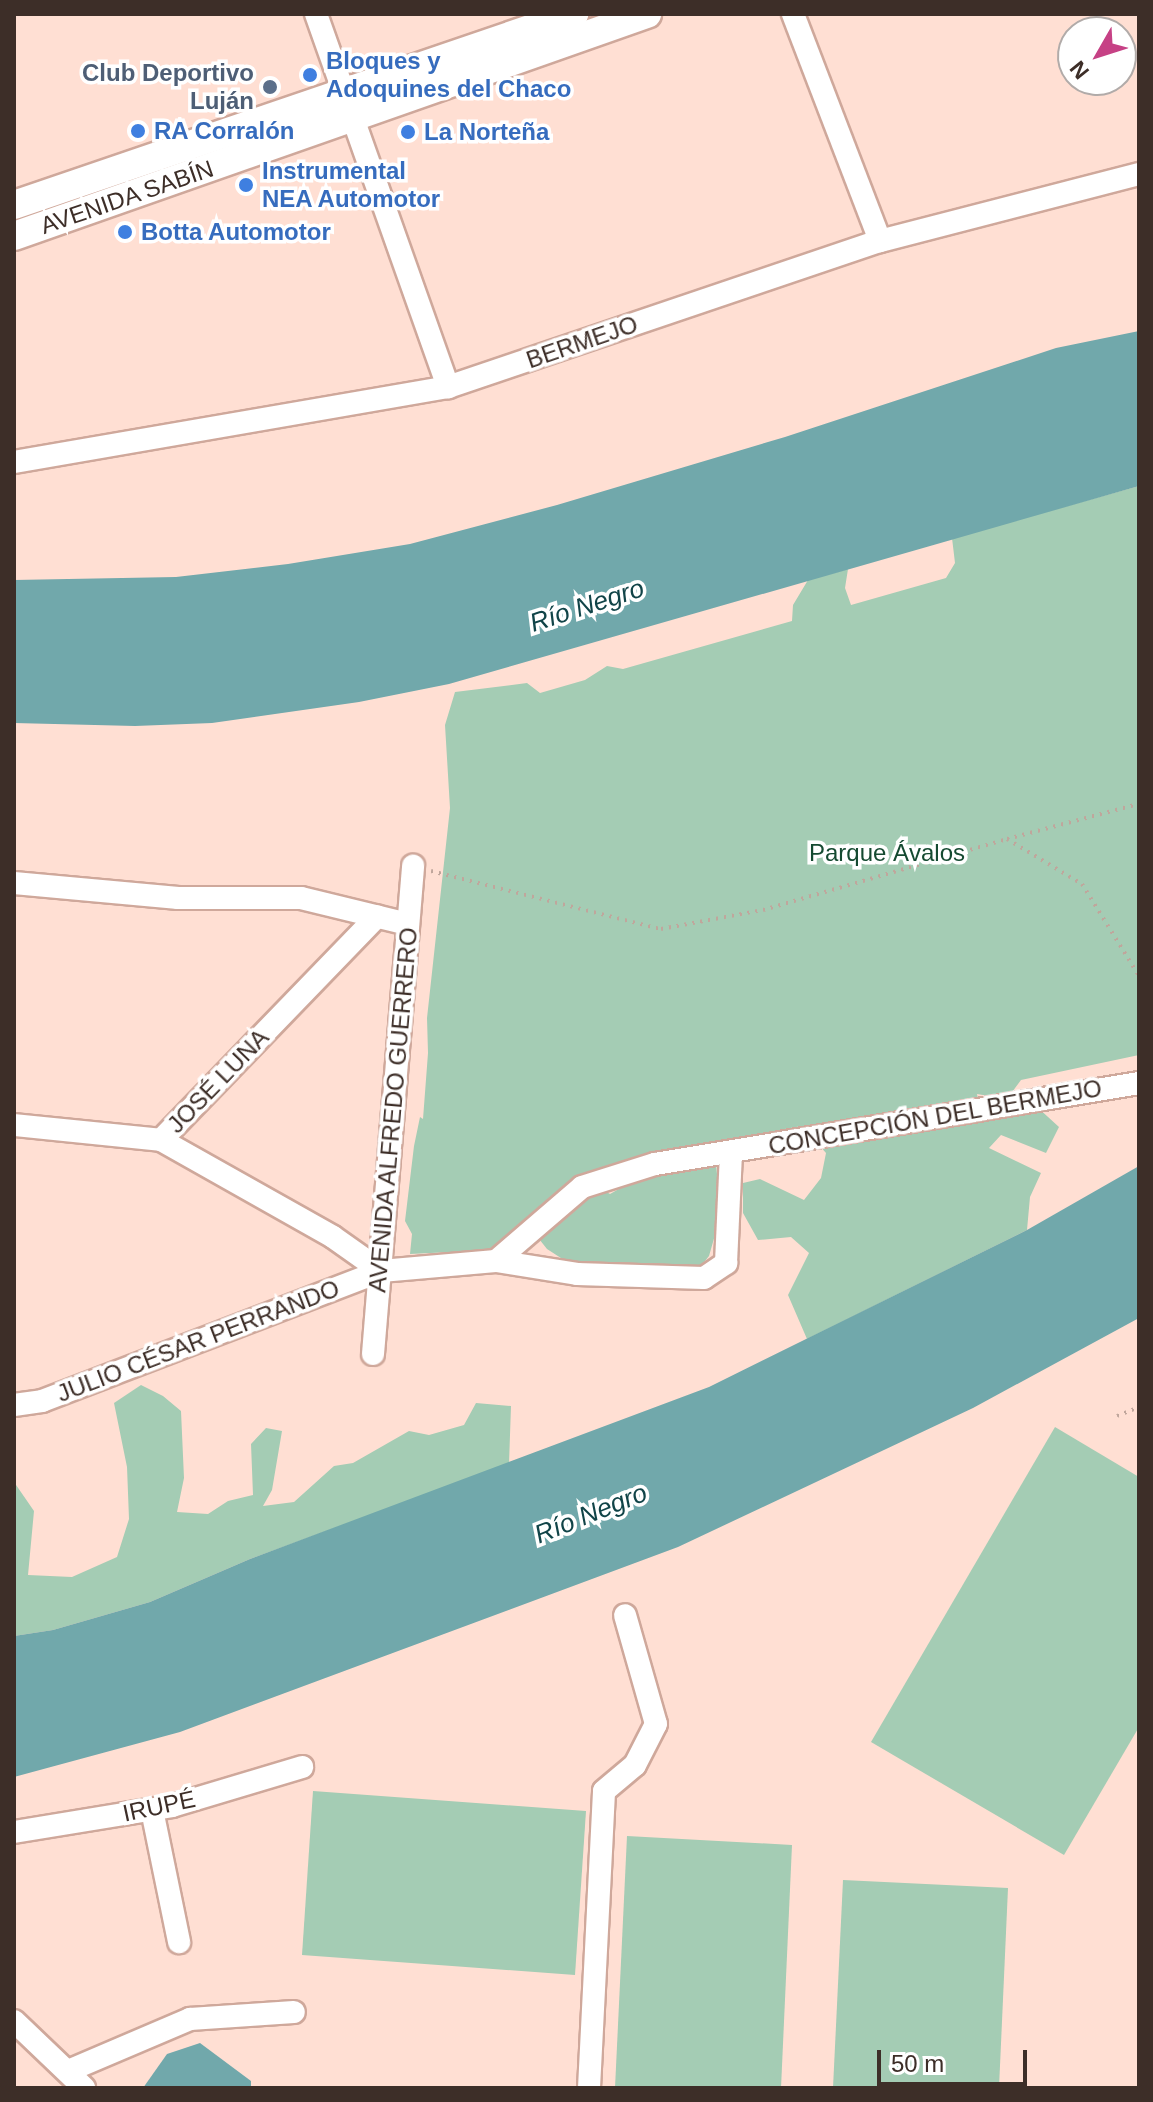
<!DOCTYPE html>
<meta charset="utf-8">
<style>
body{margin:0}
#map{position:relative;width:1153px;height:2102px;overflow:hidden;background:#ffdfd3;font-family:Helvetica,sans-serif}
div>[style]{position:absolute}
.green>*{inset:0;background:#a4ccb4}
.water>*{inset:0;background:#71a8ab}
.path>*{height:4px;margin-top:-2px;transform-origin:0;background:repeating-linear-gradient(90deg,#c0a69c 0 2px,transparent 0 8px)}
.roads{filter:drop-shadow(2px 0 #cfa89b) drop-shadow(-2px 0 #cfa89b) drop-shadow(0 2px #cfa89b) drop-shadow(0 -2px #cfa89b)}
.minor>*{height:22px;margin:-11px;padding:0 11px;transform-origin:11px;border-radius:11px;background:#fff}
.major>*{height:28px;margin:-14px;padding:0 14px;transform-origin:14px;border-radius:14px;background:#fff}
.dots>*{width:22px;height:22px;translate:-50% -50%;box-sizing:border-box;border:4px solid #fff;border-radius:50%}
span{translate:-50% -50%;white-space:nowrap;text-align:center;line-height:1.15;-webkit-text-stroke:7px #fff;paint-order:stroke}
.shop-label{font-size:24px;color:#366cbe;font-weight:700}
.left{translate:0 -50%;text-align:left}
.service-label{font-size:24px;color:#4e5e75;font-weight:700}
.right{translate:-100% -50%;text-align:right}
.street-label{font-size:24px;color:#3d2e28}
.park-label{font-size:24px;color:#154a31}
.water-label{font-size:26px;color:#114448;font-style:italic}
.frame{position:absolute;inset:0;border:16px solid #3d2e28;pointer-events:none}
.north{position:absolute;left:1057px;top:16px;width:80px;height:80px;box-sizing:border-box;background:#fff;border:2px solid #b1aba9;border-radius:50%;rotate:231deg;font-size:22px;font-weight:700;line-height:32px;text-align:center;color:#3d2e28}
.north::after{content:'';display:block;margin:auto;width:28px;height:36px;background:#c64185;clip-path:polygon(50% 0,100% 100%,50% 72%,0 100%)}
.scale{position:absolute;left:877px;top:2050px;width:150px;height:36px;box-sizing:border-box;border:4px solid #3d2e28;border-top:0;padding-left:10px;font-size:24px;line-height:28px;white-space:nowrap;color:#3d2e28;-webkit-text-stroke:6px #fff;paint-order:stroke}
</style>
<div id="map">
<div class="green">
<div style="clip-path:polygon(1139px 486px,1139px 1055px,1021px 1080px,1007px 1099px,977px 1094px,980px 1107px,1036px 1106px,1059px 1127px,1046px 1153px,1001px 1135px,989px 1148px,1041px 1173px,1030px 1197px,1027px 1230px,807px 1339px,788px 1295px,809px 1253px,791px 1237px,758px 1240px,743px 1213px,743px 1183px,760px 1179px,804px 1200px,821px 1178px,826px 1153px,802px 1126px,785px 1129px,777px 1138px,761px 1134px,613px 1165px,582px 1178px,610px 1194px,640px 1177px,716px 1164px,721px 1214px,709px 1256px,701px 1266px,578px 1269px,547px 1249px,524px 1220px,492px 1250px,410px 1254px,412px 1234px,405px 1221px,414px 1146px,420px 1117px,423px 1119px,428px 1053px,427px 1018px,450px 808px,445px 725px,455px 692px,527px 683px,540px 693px,585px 680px,607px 666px,623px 669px,792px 621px,793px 605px,808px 580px,848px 569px,845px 588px,851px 605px,946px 578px,955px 563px,952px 538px)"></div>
<div style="clip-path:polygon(141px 1385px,163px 1396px,181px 1411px,184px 1478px,177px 1512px,208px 1514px,228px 1501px,253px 1495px,251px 1444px,266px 1428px,282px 1431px,272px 1490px,263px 1506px,294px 1502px,334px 1466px,353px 1463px,409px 1431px,429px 1435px,464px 1425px,476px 1403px,511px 1406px,509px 1464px,250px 1559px,150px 1602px,53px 1630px,14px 1636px,14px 1482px,34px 1511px,28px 1575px,72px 1577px,117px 1557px,129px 1519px,127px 1467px,114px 1403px)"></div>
<div style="clip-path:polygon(1055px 1427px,1139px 1477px,1139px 1727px,1064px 1855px,871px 1742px)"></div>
<div style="clip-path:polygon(313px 1791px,586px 1811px,575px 1975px,302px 1955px)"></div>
<div style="clip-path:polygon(627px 1836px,792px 1845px,781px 2088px,615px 2088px)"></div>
<div style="clip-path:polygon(843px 1880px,1008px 1888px,999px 2088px,833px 2088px)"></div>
</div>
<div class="water">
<div style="clip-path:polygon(1139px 331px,1139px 486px,449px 684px,359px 702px,212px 723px,135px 726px,14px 723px,14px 580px,176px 577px,288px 564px,410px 544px,557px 505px,785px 437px,1056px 348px)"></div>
<div style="clip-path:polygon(1139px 1166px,1139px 1318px,973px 1408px,678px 1547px,180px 1732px,14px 1777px,14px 1636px,53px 1630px,150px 1602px,250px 1559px,709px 1387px,1027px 1230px)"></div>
<div style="clip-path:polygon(200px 2043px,251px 2081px,251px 2088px,143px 2088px,167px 2054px)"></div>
</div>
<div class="path">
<div style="left:1007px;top:839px;width:137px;rotate:-14.9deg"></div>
<div style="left:431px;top:871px;width:237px;rotate:14.2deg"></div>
<div style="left:661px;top:929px;width:104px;rotate:-10.6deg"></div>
<div style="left:763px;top:910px;width:254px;rotate:-16.2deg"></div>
<div style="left:1007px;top:839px;width:87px;rotate:31deg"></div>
<div style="left:1082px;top:884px;width:108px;rotate:58.2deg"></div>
<div style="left:1117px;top:1416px;width:24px;rotate:-22deg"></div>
</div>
<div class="roads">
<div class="minor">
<div style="left:316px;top:14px;width:396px;rotate:70.5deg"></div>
<div style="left:793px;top:14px;width:243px;rotate:69deg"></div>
<div style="left:14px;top:462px;width:440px;rotate:-9.8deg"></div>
<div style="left:448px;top:387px;width:456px;rotate:-18.7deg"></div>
<div style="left:880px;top:241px;width:268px;rotate:-14.5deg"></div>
<div style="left:14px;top:883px;width:165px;rotate:5.2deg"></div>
<div style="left:178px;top:898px;width:123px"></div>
<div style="left:301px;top:898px;width:110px;rotate:13.7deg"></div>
<div style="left:14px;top:1125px;width:148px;rotate:5.8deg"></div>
<div style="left:161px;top:1140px;width:197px;rotate:29.4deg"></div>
<div style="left:333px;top:1237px;width:59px;rotate:35.3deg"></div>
<div style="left:161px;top:1140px;width:311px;rotate:-46deg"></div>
<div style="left:496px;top:1261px;width:82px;rotate:9.1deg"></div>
<div style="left:577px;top:1274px;width:127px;rotate:1.8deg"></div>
<div style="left:704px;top:1278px;width:27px;rotate:-34deg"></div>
<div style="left:726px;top:1263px;width:111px;rotate:-87.4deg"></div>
<div style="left:373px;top:1354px;width:490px;rotate:-85.3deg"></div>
<div style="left:14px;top:1405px;width:28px;rotate:-8deg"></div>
<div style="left:42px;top:1401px;width:363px;rotate:-21deg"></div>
<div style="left:381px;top:1271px;width:115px;rotate:-5deg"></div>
<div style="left:496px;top:1261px;width:113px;rotate:-40.7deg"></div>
<div style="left:582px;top:1187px;width:77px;rotate:-17.5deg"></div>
<div style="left:655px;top:1164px;width:491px;rotate:-9.5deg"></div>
<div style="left:152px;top:1810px;width:135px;rotate:78.4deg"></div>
<div style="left:14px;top:1832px;width:160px;rotate:-9.3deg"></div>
<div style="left:172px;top:1806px;width:136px;rotate:-16.7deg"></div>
<div style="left:14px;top:2021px;width:97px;rotate:43.7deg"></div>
<div style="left:68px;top:2071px;width:133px;rotate:-23.1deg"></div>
<div style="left:190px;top:2019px;width:104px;rotate:-3.9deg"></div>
<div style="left:589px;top:2088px;width:297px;rotate:-87.1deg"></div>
<div style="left:604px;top:1791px;width:40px;rotate:-40deg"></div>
<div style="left:635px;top:1765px;width:46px;rotate:-62.9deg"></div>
<div style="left:656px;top:1724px;width:113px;rotate:-105.9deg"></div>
</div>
<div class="major">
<div style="left:14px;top:205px;width:592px;rotate:-18.83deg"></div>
<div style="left:14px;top:236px;width:671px;rotate:-19.33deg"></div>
</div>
</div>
<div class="dots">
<div style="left:310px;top:75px;background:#3f7fe0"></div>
<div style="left:270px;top:87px;background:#5c6f8a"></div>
<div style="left:138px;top:131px;background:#3f7fe0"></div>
<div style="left:408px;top:132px;background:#3f7fe0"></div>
<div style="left:246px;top:185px;background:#3f7fe0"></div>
<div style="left:125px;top:232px;background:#3f7fe0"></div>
</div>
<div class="shop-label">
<span class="left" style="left:326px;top:75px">Bloques y<br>Adoquines del Chaco</span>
<span class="left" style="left:154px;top:131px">RA Corralón</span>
<span class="left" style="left:424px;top:132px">La Norteña</span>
<span class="left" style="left:262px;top:185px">Instrumental<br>NEA Automotor</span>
<span class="left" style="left:141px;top:232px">Botta Automotor</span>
</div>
<div class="service-label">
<span class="right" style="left:254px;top:87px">Club Deportivo<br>Luján</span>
</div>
<div class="street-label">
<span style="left:127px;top:197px;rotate:-19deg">AVENIDA SABÍN</span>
<span style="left:582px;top:342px;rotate:-19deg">BERMEJO</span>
<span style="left:218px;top:1081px;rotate:-46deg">JOSÉ LUNA</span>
<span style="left:393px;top:1110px;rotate:-85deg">AVENIDA ALFREDO GUERRERO</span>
<span style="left:935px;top:1117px;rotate:-10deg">CONCEPCIÓN DEL BERMEJO</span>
<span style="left:198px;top:1341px;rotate:-21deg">JULIO CÉSAR PERRANDO</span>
<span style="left:159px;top:1806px;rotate:-12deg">IRUPÉ</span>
</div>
<div class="park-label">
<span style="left:887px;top:853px">Parque Ávalos</span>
</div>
<div class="water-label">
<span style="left:587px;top:606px;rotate:-18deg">Río Negro</span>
<span style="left:591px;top:1514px;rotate:-22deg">Río Negro</span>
</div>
<div class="frame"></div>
<div class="north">N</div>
<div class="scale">50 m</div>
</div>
